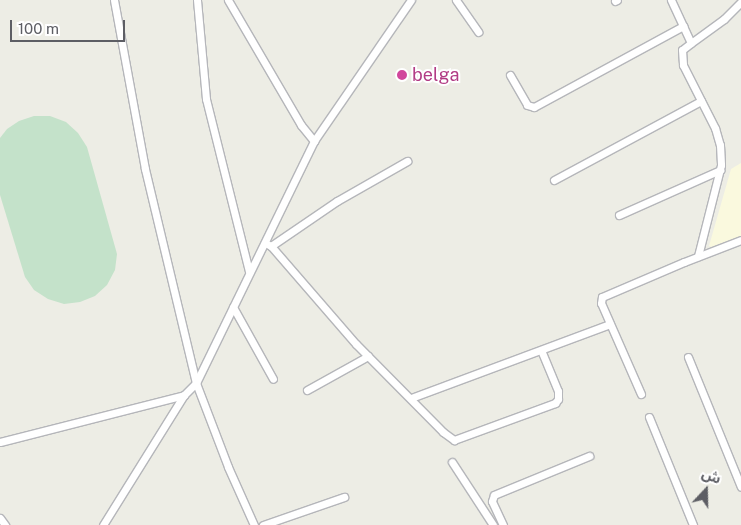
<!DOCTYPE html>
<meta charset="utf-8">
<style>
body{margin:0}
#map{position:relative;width:741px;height:525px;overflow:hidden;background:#edede5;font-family:"Public Sans","Noto Sans Arabic",sans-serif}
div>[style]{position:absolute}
.commercial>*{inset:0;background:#faf9de}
.green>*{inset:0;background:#c4e2ca}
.roads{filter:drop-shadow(1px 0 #b5b6ba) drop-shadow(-1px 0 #b5b6ba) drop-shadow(0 1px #b5b6ba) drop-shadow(0 -1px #b5b6ba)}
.street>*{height:7px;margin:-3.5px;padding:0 3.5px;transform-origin:3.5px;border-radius:3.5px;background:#fff}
.dots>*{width:14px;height:14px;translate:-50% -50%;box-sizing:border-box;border:2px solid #fff;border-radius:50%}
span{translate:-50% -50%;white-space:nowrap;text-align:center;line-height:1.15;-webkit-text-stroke:4px #fff;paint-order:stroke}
.hotel-label{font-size:18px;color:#b23c85}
.left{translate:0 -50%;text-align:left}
.north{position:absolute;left:681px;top:465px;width:50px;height:50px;-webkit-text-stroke:4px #fff;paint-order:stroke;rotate:21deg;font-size:14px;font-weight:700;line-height:20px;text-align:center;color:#5d5e64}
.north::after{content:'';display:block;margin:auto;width:18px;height:22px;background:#5d5e64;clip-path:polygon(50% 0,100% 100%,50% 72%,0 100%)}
.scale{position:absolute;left:10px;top:20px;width:115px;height:22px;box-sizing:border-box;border:2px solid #5d5e64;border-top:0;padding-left:6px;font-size:15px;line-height:18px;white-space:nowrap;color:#5d5e64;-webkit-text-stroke:4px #fff;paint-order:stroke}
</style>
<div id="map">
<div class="commercial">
<div style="clip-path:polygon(741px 163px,741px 236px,711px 247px,709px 246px,731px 169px)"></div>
</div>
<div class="green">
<div style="clip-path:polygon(34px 116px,50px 116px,66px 122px,78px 133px,87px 147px,117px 254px,115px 270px,107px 285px,95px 296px,80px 302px,64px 304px,48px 299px,34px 290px,25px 277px,0 195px,0 138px,7px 129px,19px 121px)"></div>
</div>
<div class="roads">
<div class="street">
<div style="left:114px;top:0;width:172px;rotate:79.6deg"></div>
<div style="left:145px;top:169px;width:220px;rotate:76.6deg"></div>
<div style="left:196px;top:383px;width:90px;rotate:69.1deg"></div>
<div style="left:228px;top:467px;width:64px;rotate:65.9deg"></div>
<div style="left:197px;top:0;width:99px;rotate:84.8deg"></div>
<div style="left:206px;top:99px;width:178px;rotate:76deg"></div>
<div style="left:228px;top:0;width:145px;rotate:59.7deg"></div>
<div style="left:301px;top:125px;width:21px;rotate:51deg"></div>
<div style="left:456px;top:0;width:39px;rotate:55deg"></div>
<div style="left:671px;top:0;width:47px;rotate:65.1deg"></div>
<div style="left:691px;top:43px;width:41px;rotate:-36deg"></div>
<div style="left:724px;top:19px;width:24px;rotate:-45deg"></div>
<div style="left:615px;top:1px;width:2px;rotate:-27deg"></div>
<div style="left:691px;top:43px;width:11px;rotate:142deg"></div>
<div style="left:682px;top:50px;width:15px;rotate:86deg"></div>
<div style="left:683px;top:65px;width:71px;rotate:63.1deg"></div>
<div style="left:715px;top:128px;width:18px;rotate:74deg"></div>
<div style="left:720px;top:145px;width:20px;rotate:87deg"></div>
<div style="left:721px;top:165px;width:94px;rotate:104.2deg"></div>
<div style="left:510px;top:75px;width:34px;rotate:60deg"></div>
<div style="left:527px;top:105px;width:7px;rotate:16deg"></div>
<div style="left:534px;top:107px;width:170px;rotate:-28.5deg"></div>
<div style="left:554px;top:180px;width:167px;rotate:-28.3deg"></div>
<div style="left:619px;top:215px;width:111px;rotate:-24deg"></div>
<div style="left:265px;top:243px;width:7px;rotate:27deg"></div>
<div style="left:271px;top:246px;width:130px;rotate:49.1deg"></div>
<div style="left:356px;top:344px;width:124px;rotate:45.3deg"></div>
<div style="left:443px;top:432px;width:14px;rotate:36deg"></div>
<div style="left:454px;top:440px;width:108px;rotate:-20.1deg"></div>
<div style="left:555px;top:403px;width:5px;rotate:-53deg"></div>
<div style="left:558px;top:399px;width:8px;rotate:-90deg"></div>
<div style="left:558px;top:391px;width:44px;rotate:-112.5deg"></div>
<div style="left:271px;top:246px;width:80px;rotate:-34.3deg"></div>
<div style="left:337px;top:201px;width:81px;rotate:-29.7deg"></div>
<div style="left:233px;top:307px;width:82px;rotate:60.9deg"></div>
<div style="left:688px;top:357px;width:140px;rotate:67.8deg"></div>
<div style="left:307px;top:390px;width:70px;rotate:-29.1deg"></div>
<div style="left:641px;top:394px;width:99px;rotate:-113.7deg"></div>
<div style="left:601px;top:303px;width:6px;rotate:-81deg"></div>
<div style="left:602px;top:297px;width:89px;rotate:-23.1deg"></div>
<div style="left:684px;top:262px;width:61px;rotate:-21.1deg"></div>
<div style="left:411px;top:398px;width:212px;rotate:-20.4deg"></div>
<div style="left:649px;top:417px;width:117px;rotate:67.8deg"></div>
<div style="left:0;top:442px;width:190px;rotate:-14.3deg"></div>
<div style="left:184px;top:395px;width:17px;rotate:-45deg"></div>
<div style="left:196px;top:383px;width:269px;rotate:-64deg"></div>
<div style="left:314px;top:141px;width:171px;rotate:-55.5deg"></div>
<div style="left:452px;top:462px;width:75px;rotate:56.9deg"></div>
<div style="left:0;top:518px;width:9px;rotate:54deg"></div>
<div style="left:103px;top:525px;width:153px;rotate:-58.1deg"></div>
<div style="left:263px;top:525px;width:86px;rotate:-19.1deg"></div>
<div style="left:503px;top:525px;width:26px;rotate:-115deg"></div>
<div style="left:492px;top:501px;width:6px;rotate:-72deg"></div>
<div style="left:494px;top:495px;width:103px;rotate:-22.3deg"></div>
</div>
</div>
<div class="dots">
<div style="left:402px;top:75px;background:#d1479c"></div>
</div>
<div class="hotel-label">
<span class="left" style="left:412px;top:75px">belga</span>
</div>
<div class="north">ش</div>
<div class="scale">100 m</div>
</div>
